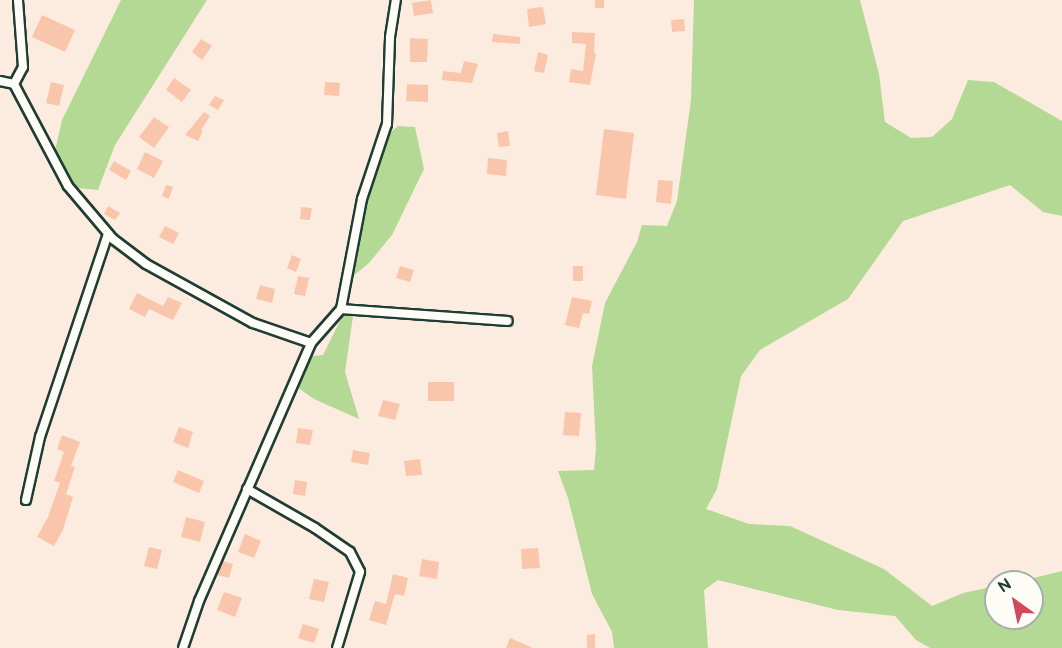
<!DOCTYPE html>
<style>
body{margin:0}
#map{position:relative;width:1062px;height:648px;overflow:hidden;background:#fcece0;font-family:"Balsamiq Sans",sans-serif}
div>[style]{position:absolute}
.green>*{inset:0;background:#b4d994}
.building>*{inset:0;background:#fac6ab}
.roads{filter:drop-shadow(2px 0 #1f3d34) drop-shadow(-2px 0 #1f3d34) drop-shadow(0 2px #1f3d34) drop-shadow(0 -2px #1f3d34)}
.street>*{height:8px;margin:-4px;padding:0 4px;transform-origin:4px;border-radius:4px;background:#fdfcf7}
span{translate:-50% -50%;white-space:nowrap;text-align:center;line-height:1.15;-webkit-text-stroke:6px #fdfcf7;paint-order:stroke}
.north{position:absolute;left:984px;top:570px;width:60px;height:60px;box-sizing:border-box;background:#fdfcf7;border:2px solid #a4b0a9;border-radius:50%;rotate:327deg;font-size:16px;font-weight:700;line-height:24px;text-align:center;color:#1f3d34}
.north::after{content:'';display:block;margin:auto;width:21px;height:27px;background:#d1495b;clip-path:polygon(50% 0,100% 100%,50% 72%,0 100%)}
</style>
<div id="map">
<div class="green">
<div style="clip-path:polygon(121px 0,207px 0,115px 145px,98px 190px,78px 188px,53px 159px,62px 120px)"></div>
<div style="clip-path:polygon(694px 0,860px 0,879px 74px,885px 122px,911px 138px,932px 137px,952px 119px,968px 80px,994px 82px,1062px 121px,1062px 216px,1043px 212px,1010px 185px,903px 221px,848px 299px,760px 350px,741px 376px,717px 489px,706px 509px,749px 524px,790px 526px,884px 569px,932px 606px,963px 593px,996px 586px,996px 618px,1032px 618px,1032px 582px,1017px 582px,1062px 571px,1062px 648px,930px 648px,916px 640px,895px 616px,838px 610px,718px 580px,704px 590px,708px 648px,614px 648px,612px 632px,592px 594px,568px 498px,558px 471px,594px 470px,596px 448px,592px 366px,605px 303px,637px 242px,642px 225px,667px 226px,677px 201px,691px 100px)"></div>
<div style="clip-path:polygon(398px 126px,415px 127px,424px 169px,392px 235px,369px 263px,351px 278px,370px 161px,386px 136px)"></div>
<div style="clip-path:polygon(343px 315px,353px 316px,345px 372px,359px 419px,314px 399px,291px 383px,299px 357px,323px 355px)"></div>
</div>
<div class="building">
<div style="clip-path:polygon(431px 0,433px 13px,414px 16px,412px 3px)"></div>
<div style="clip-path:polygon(595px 0,604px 0,604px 8px,595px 8px)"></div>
<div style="clip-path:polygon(543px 7px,546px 24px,529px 27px,527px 9px)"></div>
<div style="clip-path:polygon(42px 15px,75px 30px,65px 52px,32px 37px)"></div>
<div style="clip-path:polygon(684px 19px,685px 31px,672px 32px,671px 20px)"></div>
<div style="clip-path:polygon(572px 32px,595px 33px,594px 53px,596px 54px,590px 85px,569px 82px,571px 69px,583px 71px,586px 44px,572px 43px)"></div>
<div style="clip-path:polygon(493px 34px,520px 37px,520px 44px,492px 42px)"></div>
<div style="clip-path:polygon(410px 38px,428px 39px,427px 62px,410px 62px)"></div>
<div style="clip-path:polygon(201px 39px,212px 46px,202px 60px,192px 52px)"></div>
<div style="clip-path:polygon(538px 52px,548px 55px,544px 73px,534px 71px)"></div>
<div style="clip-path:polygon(464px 61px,478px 64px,472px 83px,442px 80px,443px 71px,461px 73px)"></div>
<div style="clip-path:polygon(174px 78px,191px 90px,182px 102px,166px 90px)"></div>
<div style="clip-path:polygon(51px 82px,64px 85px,59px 106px,46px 103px)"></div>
<div style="clip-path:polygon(325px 82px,340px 83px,339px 96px,324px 95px)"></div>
<div style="clip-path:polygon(407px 84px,428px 85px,428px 102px,406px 101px)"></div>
<div style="clip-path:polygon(215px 96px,224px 100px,218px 110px,209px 105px)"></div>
<div style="clip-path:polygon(204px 112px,210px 116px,201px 130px,203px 131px,198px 141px,185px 135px)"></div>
<div style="clip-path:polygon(154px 117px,169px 127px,154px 148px,139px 137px)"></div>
<div style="clip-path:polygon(604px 129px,634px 133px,626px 199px,596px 195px)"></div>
<div style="clip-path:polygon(508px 131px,510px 146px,499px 147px,497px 133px)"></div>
<div style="clip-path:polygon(145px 152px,163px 161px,154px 178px,137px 169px)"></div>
<div style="clip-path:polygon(488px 158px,507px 160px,506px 176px,487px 174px)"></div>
<div style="clip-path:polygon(114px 161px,131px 171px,126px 180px,109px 170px)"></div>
<div style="clip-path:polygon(658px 180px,673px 181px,671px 204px,656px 202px)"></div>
<div style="clip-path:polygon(166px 185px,173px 187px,169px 199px,162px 196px)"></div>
<div style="clip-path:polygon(108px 206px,120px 213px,115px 220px,104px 214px)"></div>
<div style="clip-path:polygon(301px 207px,312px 208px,310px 220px,300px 219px)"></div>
<div style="clip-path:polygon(165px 226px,179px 233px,173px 244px,159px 237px)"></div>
<div style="clip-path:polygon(292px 255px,301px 259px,296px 272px,287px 268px)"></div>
<div style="clip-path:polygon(400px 266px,414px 270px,410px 282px,396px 278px)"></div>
<div style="clip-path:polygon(573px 266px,583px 266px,583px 281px,573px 281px)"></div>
<div style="clip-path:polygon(298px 276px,309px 278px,305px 296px,294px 294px)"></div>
<div style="clip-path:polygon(260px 285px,275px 289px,272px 303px,256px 299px)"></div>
<div style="clip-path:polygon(137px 293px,163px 306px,168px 297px,182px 303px,173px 320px,149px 309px,145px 317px,129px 309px)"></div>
<div style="clip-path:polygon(572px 297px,592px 301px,589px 314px,583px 313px,579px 328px,565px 325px)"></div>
<div style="clip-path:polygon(428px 382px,454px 382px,454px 401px,428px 401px)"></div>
<div style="clip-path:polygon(383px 400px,400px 404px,395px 420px,378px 416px)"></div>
<div style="clip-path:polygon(565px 412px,581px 413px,579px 436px,563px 435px)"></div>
<div style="clip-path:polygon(179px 427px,193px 432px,188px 448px,173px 442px)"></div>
<div style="clip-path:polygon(298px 428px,313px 430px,310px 445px,296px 443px)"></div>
<div style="clip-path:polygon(62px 435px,80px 442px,71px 466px,75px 467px,66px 494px,73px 497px,63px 530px,54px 546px,37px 537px,48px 517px,60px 483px,54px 481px,64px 452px,57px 449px)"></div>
<div style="clip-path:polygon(353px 450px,370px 453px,368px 465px,351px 462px)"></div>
<div style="clip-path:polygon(420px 459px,422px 475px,406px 476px,404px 461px)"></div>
<div style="clip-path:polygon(178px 470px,204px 481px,199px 493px,173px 482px)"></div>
<div style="clip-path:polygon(295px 480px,307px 482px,305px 496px,293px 494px)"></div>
<div style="clip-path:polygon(186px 517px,205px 522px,200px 542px,181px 537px)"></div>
<div style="clip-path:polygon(245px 534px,261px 541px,254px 558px,238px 552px)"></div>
<div style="clip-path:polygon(149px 547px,162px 550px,157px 569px,144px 566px)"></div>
<div style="clip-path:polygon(538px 548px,540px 568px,522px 569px,521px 549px)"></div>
<div style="clip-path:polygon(422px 559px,439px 562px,437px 579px,419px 576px)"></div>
<div style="clip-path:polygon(223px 561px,233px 564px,229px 578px,217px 575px)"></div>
<div style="clip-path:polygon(393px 574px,408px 578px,404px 596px,395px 594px,386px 625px,369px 620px,375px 601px,386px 604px)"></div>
<div style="clip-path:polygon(314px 579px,329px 582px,324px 602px,309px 599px)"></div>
<div style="clip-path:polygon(224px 592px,242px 598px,235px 617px,217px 610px)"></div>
<div style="clip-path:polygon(303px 624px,319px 629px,314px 643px,298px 638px)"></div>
<div style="clip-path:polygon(595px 634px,595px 648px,587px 648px,587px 635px)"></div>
<div style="clip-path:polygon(510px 638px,533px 648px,506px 648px)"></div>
</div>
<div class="roads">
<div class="street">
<div style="left:0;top:81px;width:14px;rotate:12deg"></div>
<div style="left:14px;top:84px;width:115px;rotate:62.1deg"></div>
<div style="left:68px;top:186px;width:70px;rotate:49.7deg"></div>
<div style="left:113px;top:239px;width:41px;rotate:37.1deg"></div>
<div style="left:146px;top:264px;width:122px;rotate:28.9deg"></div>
<div style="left:253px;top:323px;width:61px;rotate:19deg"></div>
<div style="left:14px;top:84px;width:19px;rotate:-62deg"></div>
<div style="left:23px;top:67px;width:67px;rotate:-94.3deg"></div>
<div style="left:341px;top:309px;width:112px;rotate:-79.2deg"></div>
<div style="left:362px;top:199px;width:79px;rotate:-71.6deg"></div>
<div style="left:387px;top:124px;width:87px;rotate:-88deg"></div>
<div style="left:390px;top:37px;width:37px;rotate:-81deg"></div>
<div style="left:247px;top:489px;width:78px;rotate:29.8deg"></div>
<div style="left:315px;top:528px;width:42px;rotate:34.4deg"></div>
<div style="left:350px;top:552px;width:22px;rotate:63deg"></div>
<div style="left:360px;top:572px;width:79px;rotate:106.8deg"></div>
<div style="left:26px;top:500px;width:65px;rotate:-77.5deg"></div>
<div style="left:40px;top:437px;width:214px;rotate:-71.5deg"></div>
<div style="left:183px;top:648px;width:50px;rotate:-71.2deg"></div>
<div style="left:199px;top:601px;width:281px;rotate:-66.5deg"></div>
<div style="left:311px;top:343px;width:45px;rotate:-48.6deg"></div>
<div style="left:341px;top:309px;width:167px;rotate:4.1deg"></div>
</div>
</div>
<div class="north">N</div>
</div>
